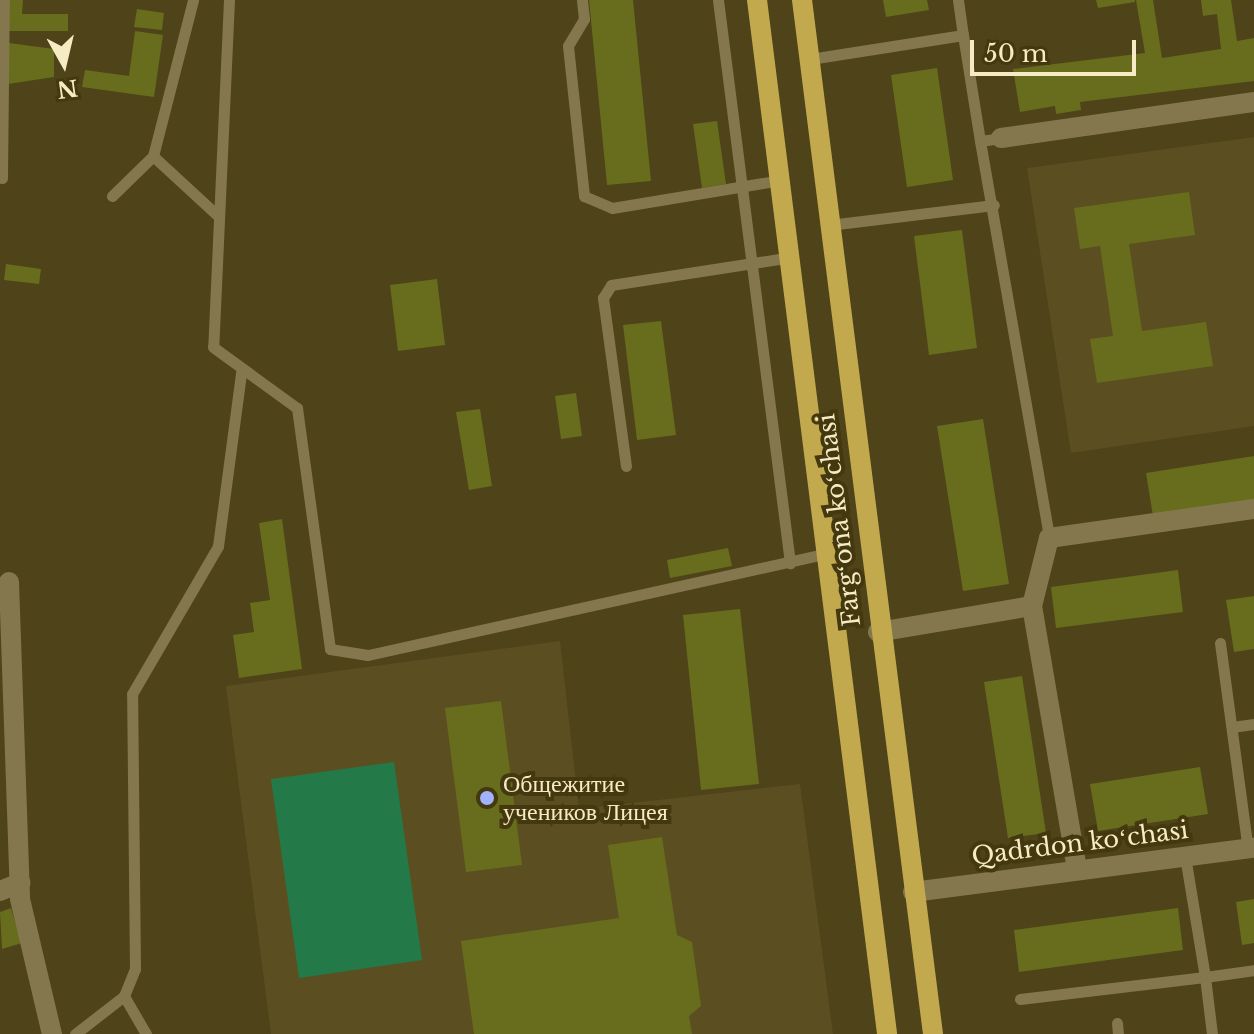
<!DOCTYPE html>
<meta charset="utf-8">
<style>
body{margin:0}
#map{position:relative;width:1254px;height:1034px;overflow:hidden;background:#4e4319;font-family:"Libre Baskerville",serif}
div>[style]{position:absolute}
.built>*{inset:0;background:#5b4f21}
.green>*{inset:0;background:#237a48}
.building>*{inset:0;background:#676d1d}
.lane>*{height:11px;margin:-5.5px;padding:0 5.5px;transform-origin:5.5px;border-radius:5.5px;background:#84774e}
.street>*{height:20px;margin:-10px;padding:0 10px;transform-origin:10px;border-radius:10px;background:#84774e}
.primary>*{height:20px;margin:-10px;padding:0 10px;transform-origin:10px;border-radius:10px;background:#c3a94d}
.dots>*{width:22px;height:22px;translate:-50% -50%;box-sizing:border-box;border:4px solid #43380e;border-radius:50%}
span{translate:-50% -50%;white-space:nowrap;text-align:center;line-height:1.15;-webkit-text-stroke:8px #43380e;paint-order:stroke}
.street-label{font-size:24px;color:#f6ebc5}
.poi-label{font-size:24px;color:#f6ebc5}
.left{translate:0 -50%;text-align:left}
.north{position:absolute;left:24px;top:24px;width:80px;height:80px;-webkit-text-stroke:6px #43380e;paint-order:stroke;rotate:172deg;font-size:22px;font-weight:700;line-height:32px;text-align:center;color:#f6ebc5}
.north::after{content:'';display:block;margin:auto;width:28px;height:36px;background:#f6ebc5;clip-path:polygon(50% 0,100% 100%,50% 72%,0 100%)}
.scale{position:absolute;left:970px;top:40px;width:166px;height:36px;box-sizing:border-box;border:4px solid #f6ebc5;border-top:0;padding-left:10px;font-size:24px;line-height:28px;white-space:nowrap;color:#f6ebc5;-webkit-text-stroke:6px #43380e;paint-order:stroke}
</style>
<div id="map">
<div class="built">
<div style="clip-path:polygon(1254px 137px,1254px 426px,1071px 453px,1027px 168px)"></div>
<div style="clip-path:polygon(560px 641px,579px 809px,800px 784px,833px 1034px,271px 1034px,226px 686px)"></div>
</div>
<div class="green">
<div style="clip-path:polygon(394px 762px,422px 960px,299px 978px,271px 779px)"></div>
</div>
<div class="building">
<div style="clip-path:polygon(7px 0,23px 0,22px 14px,68px 14px,68px 31px,7px 31px)"></div>
<div style="clip-path:polygon(589px 0,633px 0,651px 181px,607px 185px)"></div>
<div style="clip-path:polygon(883px 0,927px 0,929px 10px,886px 17px)"></div>
<div style="clip-path:polygon(1096px 0,1135px 0,1135px 2px,1098px 8px)"></div>
<div style="clip-path:polygon(1136px 0,1153px 0,1162px 58px,1221px 49px,1217px 14px,1203px 16px,1201px 0,1231px 0,1237px 41px,1254px 38px,1254px 81px,1080px 102px,1081px 110px,1056px 114px,1055px 106px,1020px 112px,1013px 69px,1145px 53px)"></div>
<div style="clip-path:polygon(137px 9px,164px 13px,162px 30px,134px 27px)"></div>
<div style="clip-path:polygon(135px 31px,163px 35px,154px 97px,82px 87px,85px 70px,129px 76px)"></div>
<div style="clip-path:polygon(9px 43px,54px 49px,54px 77px,8px 84px)"></div>
<div style="clip-path:polygon(937px 68px,953px 180px,907px 187px,891px 75px)"></div>
<div style="clip-path:polygon(717px 121px,726px 184px,702px 188px,693px 124px)"></div>
<div style="clip-path:polygon(1189px 192px,1195px 235px,1129px 244px,1142px 331px,1206px 322px,1213px 366px,1097px 383px,1090px 339px,1113px 336px,1100px 246px,1080px 249px,1074px 208px)"></div>
<div style="clip-path:polygon(962px 230px,977px 348px,929px 355px,914px 236px)"></div>
<div style="clip-path:polygon(6px 264px,41px 269px,39px 284px,4px 280px)"></div>
<div style="clip-path:polygon(437px 279px,445px 345px,398px 351px,390px 285px)"></div>
<div style="clip-path:polygon(661px 321px,676px 435px,637px 440px,623px 325px)"></div>
<div style="clip-path:polygon(576px 393px,582px 436px,561px 439px,555px 396px)"></div>
<div style="clip-path:polygon(480px 409px,492px 486px,469px 490px,456px 412px)"></div>
<div style="clip-path:polygon(983px 419px,1009px 584px,963px 591px,937px 426px)"></div>
<div style="clip-path:polygon(1254px 456px,1254px 500px,1153px 516px,1146px 473px)"></div>
<div style="clip-path:polygon(282px 519px,302px 669px,239px 678px,233px 635px,254px 632px,250px 603px,270px 600px,259px 523px)"></div>
<div style="clip-path:polygon(728px 548px,732px 566px,670px 578px,667px 560px)"></div>
<div style="clip-path:polygon(1178px 570px,1183px 612px,1056px 628px,1051px 587px)"></div>
<div style="clip-path:polygon(1254px 596px,1254px 649px,1234px 652px,1226px 600px)"></div>
<div style="clip-path:polygon(740px 609px,759px 784px,701px 790px,683px 615px)"></div>
<div style="clip-path:polygon(1022px 676px,1046px 833px,1008px 838px,984px 682px)"></div>
<div style="clip-path:polygon(501px 701px,522px 865px,466px 872px,445px 708px)"></div>
<div style="clip-path:polygon(1200px 767px,1208px 814px,1098px 831px,1090px 784px)"></div>
<div style="clip-path:polygon(662px 837px,677px 935px,692px 942px,701px 1006px,689px 1016px,692px 1034px,474px 1034px,461px 941px,619px 918px,608px 845px)"></div>
<div style="clip-path:polygon(1254px 899px,1254px 943px,1242px 945px,1236px 902px)"></div>
<div style="clip-path:polygon(11px 908px,22px 943px,2px 949px,0 912px)"></div>
<div style="clip-path:polygon(1178px 908px,1183px 950px,1019px 972px,1014px 930px)"></div>
</div>
<div class="lane">
<div style="left:229px;top:0;width:347px;rotate:92.6deg"></div>
<div style="left:213px;top:347px;width:104px;rotate:36deg"></div>
<div style="left:297px;top:408px;width:243px;rotate:82.2deg"></div>
<div style="left:330px;top:649px;width:38px;rotate:9deg"></div>
<div style="left:368px;top:655px;width:471px;rotate:-12.5deg"></div>
<div style="left:582px;top:0;width:19px;rotate:84deg"></div>
<div style="left:584px;top:19px;width:31px;rotate:121deg"></div>
<div style="left:568px;top:46px;width:151px;rotate:83.9deg"></div>
<div style="left:584px;top:196px;width:30px;rotate:23deg"></div>
<div style="left:612px;top:208px;width:172px;rotate:-9.4deg"></div>
<div style="left:718px;top:0;width:568px;rotate:82.71deg"></div>
<div style="left:958px;top:0;width:35px;rotate:82deg"></div>
<div style="left:810px;top:59px;width:155px;rotate:-8.9deg"></div>
<div style="left:963px;top:35px;width:107px;rotate:80.9deg"></div>
<div style="left:980px;top:141px;width:21px;rotate:-8deg"></div>
<div style="left:980px;top:141px;width:403px;rotate:80.1deg"></div>
<div style="left:153px;top:156px;width:90px;rotate:42.7deg"></div>
<div style="left:2px;top:178px;width:178px;rotate:-89.4deg"></div>
<div style="left:112px;top:196px;width:57px;rotate:-44.3deg"></div>
<div style="left:153px;top:156px;width:161px;rotate:-75.6deg"></div>
<div style="left:829px;top:225px;width:166px;rotate:-6.9deg"></div>
<div style="left:626px;top:466px;width:170px;rotate:-97.8deg"></div>
<div style="left:603px;top:298px;width:15px;rotate:-58deg"></div>
<div style="left:611px;top:285px;width:183px;rotate:-8.8deg"></div>
<div style="left:1220px;top:643px;width:208px;rotate:82.3deg"></div>
<div style="left:1232px;top:727px;width:22px;rotate:-8deg"></div>
<div style="left:124px;top:996px;width:44px;rotate:59.9deg"></div>
<div style="left:1020px;top:999px;width:186px;rotate:-6.8deg"></div>
<div style="left:1205px;top:977px;width:123px;rotate:-99.4deg"></div>
<div style="left:1117px;top:1023px;width:11px;rotate:85deg"></div>
<div style="left:75px;top:1034px;width:62px;rotate:-37.8deg"></div>
<div style="left:124px;top:996px;width:29px;rotate:-68deg"></div>
<div style="left:135px;top:969px;width:275px;rotate:-90.6deg"></div>
<div style="left:132px;top:694px;width:171px;rotate:-59.8deg"></div>
<div style="left:218px;top:546px;width:175px;rotate:-82.4deg"></div>
<div style="left:1212px;top:1034px;width:57px;rotate:-97deg"></div>
<div style="left:1205px;top:977px;width:49px;rotate:-8.1deg"></div>
</div>
<div class="street">
<div style="left:1001px;top:138px;width:256px;rotate:-8.1deg"></div>
<div style="left:9px;top:582px;width:317px;rotate:88deg"></div>
<div style="left:20px;top:899px;width:139px;rotate:76.7deg"></div>
<div style="left:1032px;top:606px;width:70px;rotate:-76deg"></div>
<div style="left:1049px;top:538px;width:207px;rotate:-8.1deg"></div>
<div style="left:878px;top:632px;width:156px;rotate:-9.6deg"></div>
<div style="left:1032px;top:606px;width:268px;rotate:80.3deg"></div>
<div style="left:0;top:891px;width:22px;rotate:-22deg"></div>
<div style="left:913px;top:892px;width:344px;rotate:-7.4deg"></div>
</div>
<div class="primary">
<div style="left:757px;top:0;width:1042px;rotate:82.83deg"></div>
<div style="left:802px;top:0;width:1042px;rotate:82.78deg"></div>
</div>
<div class="dots">
<div style="left:487px;top:798px;background:#a1b3fd"></div>
</div>
<div class="street-label">
<span style="left:839px;top:520px;rotate:-97deg">Fargʻona koʻchasi</span>
<span style="left:1080px;top:843px;rotate:-7deg">Qadrdon koʻchasi</span>
</div>
<div class="poi-label">
<span class="left" style="left:503px;top:798px">Общежитие<br>учеников Лицея</span>
</div>
<div class="north">N</div>
<div class="scale">50 m</div>
</div>
